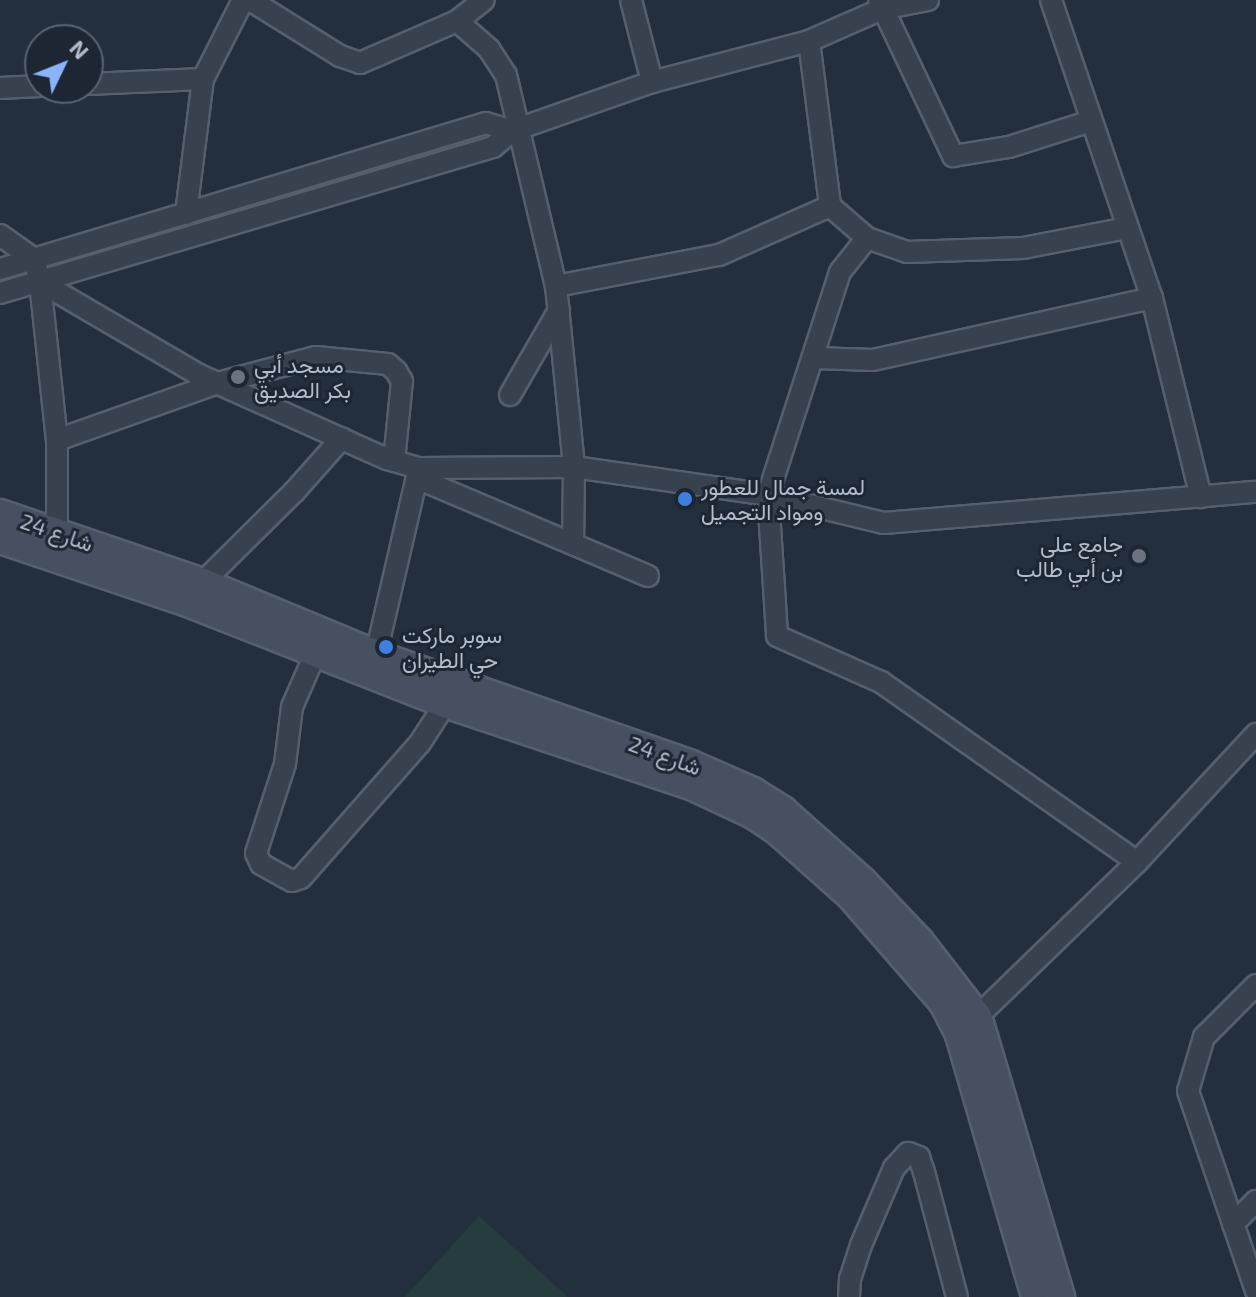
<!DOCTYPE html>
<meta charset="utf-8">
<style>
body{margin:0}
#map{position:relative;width:1256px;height:1297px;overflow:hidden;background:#242f3e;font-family:"Exo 2",Vazirmatn,sans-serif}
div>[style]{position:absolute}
.green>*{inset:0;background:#263c3f}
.roads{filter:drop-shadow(2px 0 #565f6c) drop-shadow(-2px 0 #565f6c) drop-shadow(0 2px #565f6c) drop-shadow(0 -2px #565f6c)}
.street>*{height:20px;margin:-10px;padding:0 10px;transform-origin:10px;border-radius:10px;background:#38414e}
.secondary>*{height:26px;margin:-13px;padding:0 13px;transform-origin:13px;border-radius:13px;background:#465061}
.dots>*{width:22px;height:22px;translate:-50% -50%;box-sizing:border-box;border:4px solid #1d2633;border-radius:50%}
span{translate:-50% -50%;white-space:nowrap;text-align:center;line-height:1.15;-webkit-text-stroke:6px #1d2633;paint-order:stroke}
.poi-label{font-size:22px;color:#b4bcc9}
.left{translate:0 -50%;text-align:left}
.right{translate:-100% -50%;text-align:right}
.street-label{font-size:22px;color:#b4bcc9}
.north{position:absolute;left:24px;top:24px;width:80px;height:80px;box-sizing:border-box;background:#1d2633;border:2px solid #59626f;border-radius:50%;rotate:47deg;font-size:22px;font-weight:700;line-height:32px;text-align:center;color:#b4bcc9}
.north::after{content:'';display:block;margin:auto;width:28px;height:36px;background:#8ab4f8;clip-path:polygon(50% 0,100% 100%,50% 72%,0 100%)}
</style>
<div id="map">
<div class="green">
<div style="clip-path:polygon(479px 1216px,568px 1297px,405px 1297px)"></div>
</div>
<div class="roads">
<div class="street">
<div style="left:250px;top:0;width:106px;rotate:31.9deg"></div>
<div style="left:340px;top:56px;width:21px;rotate:19deg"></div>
<div style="left:360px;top:63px;width:106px;rotate:-23.4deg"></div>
<div style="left:457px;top:21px;width:34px;rotate:-38deg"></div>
<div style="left:631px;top:0;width:85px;rotate:75.6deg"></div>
<div style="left:879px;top:0;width:173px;rotate:64.6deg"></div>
<div style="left:953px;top:156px;width:57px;rotate:-9.1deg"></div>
<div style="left:1009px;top:147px;width:86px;rotate:-17.6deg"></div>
<div style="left:1051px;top:0;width:315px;rotate:71.3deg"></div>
<div style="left:1152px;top:298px;width:205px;rotate:76.2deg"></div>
<div style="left:457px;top:21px;width:43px;rotate:41.2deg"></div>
<div style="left:489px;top:49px;width:31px;rotate:57deg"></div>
<div style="left:506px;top:75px;width:217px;rotate:76.7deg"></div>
<div style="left:556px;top:286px;width:182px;rotate:84.3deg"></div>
<div style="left:574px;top:467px;width:77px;rotate:90.7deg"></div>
<div style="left:809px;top:41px;width:166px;rotate:82.7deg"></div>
<div style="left:830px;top:206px;width:49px;rotate:40.9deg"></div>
<div style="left:867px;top:238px;width:42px;rotate:19.3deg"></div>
<div style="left:907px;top:252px;width:116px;rotate:-2deg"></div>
<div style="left:1023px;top:248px;width:106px;rotate:-10.9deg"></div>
<div style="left:203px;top:79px;width:89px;rotate:-63.1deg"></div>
<div style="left:88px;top:84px;width:115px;rotate:-2.5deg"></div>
<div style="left:203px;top:79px;width:136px;rotate:97.2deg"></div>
<div style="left:0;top:88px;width:40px;rotate:-2.9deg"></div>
<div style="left:512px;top:131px;width:148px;rotate:-19.3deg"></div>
<div style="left:652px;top:82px;width:162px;rotate:-14.6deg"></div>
<div style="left:809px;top:41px;width:80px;rotate:-23.7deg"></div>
<div style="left:882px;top:9px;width:47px;rotate:-11.1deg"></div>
<div style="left:0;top:235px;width:42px;rotate:35.2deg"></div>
<div style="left:34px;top:259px;width:24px;rotate:75deg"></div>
<div style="left:40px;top:282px;width:159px;rotate:83.9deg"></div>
<div style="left:57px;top:440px;width:92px;rotate:90deg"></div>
<div style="left:867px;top:238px;width:43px;rotate:128.5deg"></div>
<div style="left:840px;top:272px;width:234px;rotate:107.9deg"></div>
<div style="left:768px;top:495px;width:141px;rotate:86.3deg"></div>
<div style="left:777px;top:636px;width:114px;rotate:23.9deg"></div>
<div style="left:881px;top:682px;width:313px;rotate:35.1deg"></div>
<div style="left:0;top:269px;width:507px;rotate:-16.72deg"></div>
<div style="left:486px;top:123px;width:27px;rotate:17deg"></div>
<div style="left:512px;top:131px;width:25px;rotate:140deg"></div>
<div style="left:493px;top:147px;width:514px;rotate:163.5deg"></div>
<div style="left:40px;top:282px;width:184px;rotate:30.3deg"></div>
<div style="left:199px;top:375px;width:206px;rotate:24.1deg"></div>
<div style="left:387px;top:459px;width:33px;rotate:16deg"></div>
<div style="left:419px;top:468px;width:191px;rotate:103deg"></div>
<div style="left:556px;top:286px;width:166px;rotate:-10.8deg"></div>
<div style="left:719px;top:255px;width:121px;rotate:-23.8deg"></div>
<div style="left:815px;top:358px;width:58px;rotate:2deg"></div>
<div style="left:873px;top:360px;width:286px;rotate:-12.5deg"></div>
<div style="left:510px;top:395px;width:98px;rotate:-60deg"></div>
<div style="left:57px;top:440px;width:171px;rotate:-19.5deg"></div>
<div style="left:218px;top:383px;width:101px;rotate:-14.9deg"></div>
<div style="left:316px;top:357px;width:72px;rotate:5.6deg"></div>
<div style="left:388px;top:364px;width:11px;rotate:41deg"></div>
<div style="left:396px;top:371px;width:12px;rotate:59deg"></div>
<div style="left:402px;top:381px;width:80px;rotate:95.7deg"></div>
<div style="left:419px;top:468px;width:155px;rotate:-0.4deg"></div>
<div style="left:574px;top:467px;width:196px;rotate:8.2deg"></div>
<div style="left:768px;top:495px;width:119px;rotate:13.6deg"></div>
<div style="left:884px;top:523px;width:373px;rotate:-4.8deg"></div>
<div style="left:417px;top:478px;width:251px;rotate:23deg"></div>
<div style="left:203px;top:582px;width:128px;rotate:-44.7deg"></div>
<div style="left:294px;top:492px;width:72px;rotate:-48.4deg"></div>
<div style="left:316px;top:652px;width:60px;rotate:113.6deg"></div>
<div style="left:292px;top:707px;width:57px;rotate:97deg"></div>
<div style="left:285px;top:764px;width:94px;rotate:108deg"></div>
<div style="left:256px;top:853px;width:12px;rotate:66deg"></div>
<div style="left:261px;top:864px;width:35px;rotate:29deg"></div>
<div style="left:292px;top:881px;width:9px;rotate:-18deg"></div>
<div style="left:301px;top:878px;width:180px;rotate:-48.6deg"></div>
<div style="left:420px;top:743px;width:46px;rotate:-57.3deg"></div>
<div style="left:1256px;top:985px;width:74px;rotate:135deg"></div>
<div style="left:1204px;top:1037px;width:56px;rotate:106.5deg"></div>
<div style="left:1188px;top:1091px;width:211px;rotate:71.2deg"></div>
<div style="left:978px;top:1016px;width:221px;rotate:-44.1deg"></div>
<div style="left:1137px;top:862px;width:175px;rotate:-47.1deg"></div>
<div style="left:1233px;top:1224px;width:33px;rotate:-45deg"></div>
<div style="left:849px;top:1297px;width:18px;rotate:-87deg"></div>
<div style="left:850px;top:1279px;width:36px;rotate:-72deg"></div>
<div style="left:861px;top:1245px;width:84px;rotate:-66.8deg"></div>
<div style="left:894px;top:1168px;width:21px;rotate:-47deg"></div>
<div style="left:908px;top:1153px;width:12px;rotate:20deg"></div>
<div style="left:919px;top:1157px;width:16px;rotate:72deg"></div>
<div style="left:924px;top:1172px;width:129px;rotate:75.2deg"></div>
</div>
<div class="secondary">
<div style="left:0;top:513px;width:214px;rotate:18.8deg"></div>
<div style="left:203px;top:582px;width:187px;rotate:22.6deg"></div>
<div style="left:376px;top:654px;width:331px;rotate:19.2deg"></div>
<div style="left:689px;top:763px;width:70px;rotate:23.6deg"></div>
<div style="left:753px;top:791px;width:36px;rotate:32deg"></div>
<div style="left:783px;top:810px;width:107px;rotate:41.6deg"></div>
<div style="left:863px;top:881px;width:83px;rotate:46.5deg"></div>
<div style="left:920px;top:941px;width:95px;rotate:52.3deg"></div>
<div style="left:978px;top:1016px;width:293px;rotate:73.5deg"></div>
<div style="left:0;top:540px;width:197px;rotate:18.6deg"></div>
<div style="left:187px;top:603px;width:277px;rotate:21.4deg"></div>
<div style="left:445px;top:704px;width:262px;rotate:18.5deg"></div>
<div style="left:693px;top:787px;width:66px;rotate:25deg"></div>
<div style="left:753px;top:815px;width:30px;rotate:34deg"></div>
<div style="left:778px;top:832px;width:96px;rotate:41.6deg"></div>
<div style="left:850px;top:896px;width:142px;rotate:49deg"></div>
<div style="left:943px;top:1003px;width:36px;rotate:63deg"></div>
<div style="left:959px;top:1035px;width:273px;rotate:73.8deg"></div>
</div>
</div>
<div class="dots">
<div style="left:238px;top:377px;background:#6b7280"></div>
<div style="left:685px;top:499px;background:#3f7fe0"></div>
<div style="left:1139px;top:556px;background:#6b7280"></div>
<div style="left:386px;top:647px;background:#3f7fe0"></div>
</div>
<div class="poi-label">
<span class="left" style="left:254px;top:377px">مسجد أبي<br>بكر الصديق</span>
<span class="left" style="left:701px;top:499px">لمسة جمال للعطور<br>ومواد التجميل</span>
<span class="right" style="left:1123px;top:556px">جامع علي<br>بن أبي طالب</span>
<span class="left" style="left:402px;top:647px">سوبر ماركت<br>حي الطيران</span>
</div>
<div class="street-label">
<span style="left:57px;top:532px;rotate:19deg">شارع 24</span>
<span style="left:665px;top:755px;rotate:20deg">شارع 24</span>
</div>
<div class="north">N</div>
</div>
